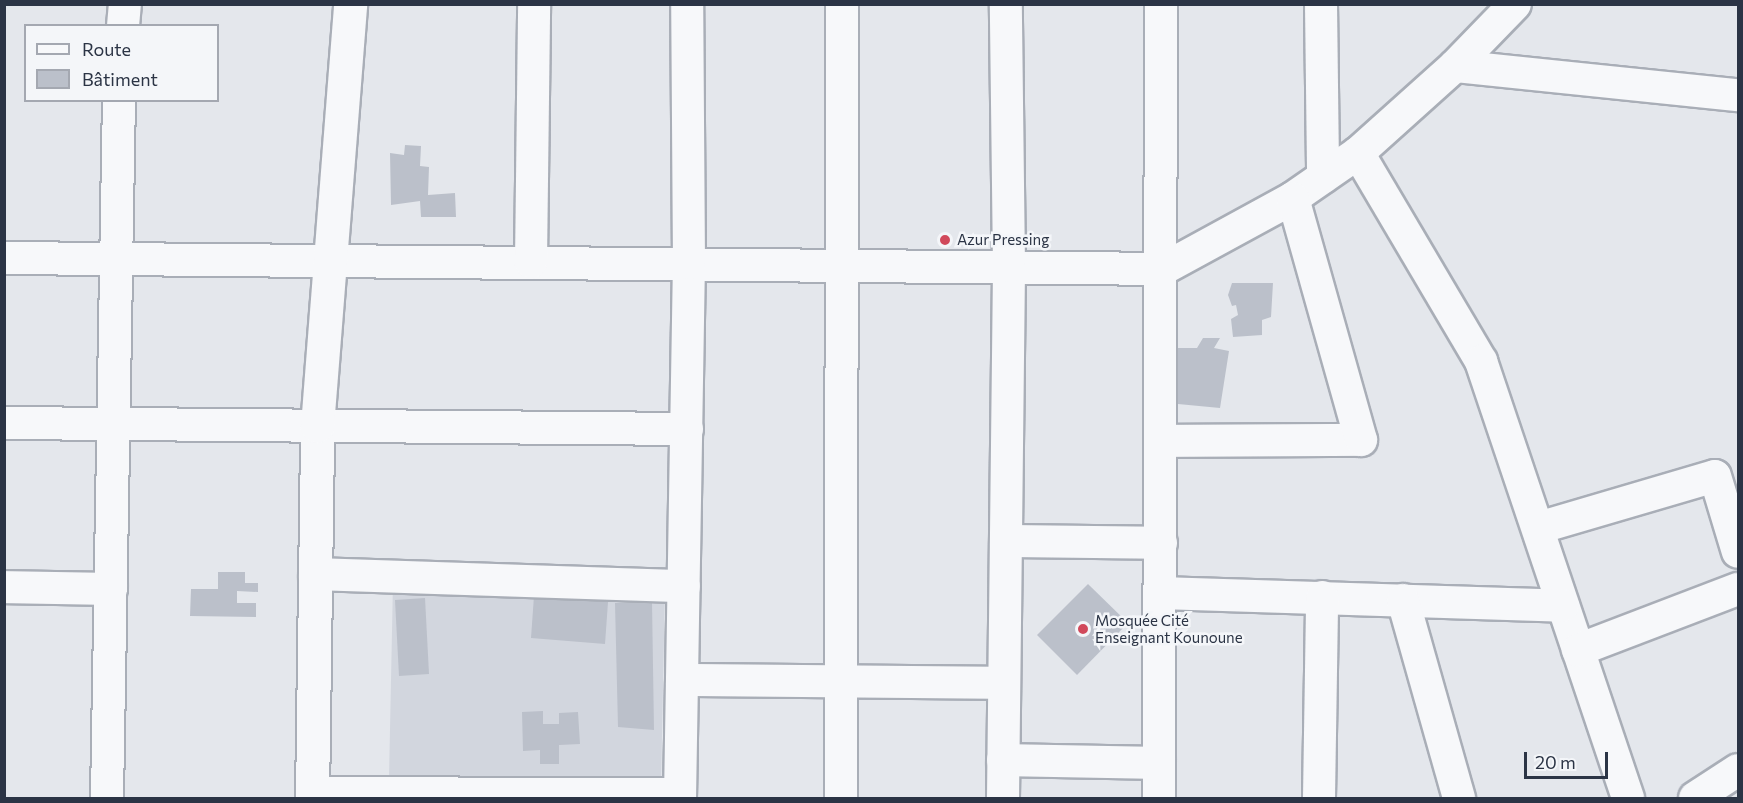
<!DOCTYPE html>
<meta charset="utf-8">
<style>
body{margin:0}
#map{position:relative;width:1743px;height:803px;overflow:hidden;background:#e4e7ec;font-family:Commissioner,sans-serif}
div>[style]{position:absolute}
.built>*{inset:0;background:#d2d6de}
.building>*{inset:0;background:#bbc0ca}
.roads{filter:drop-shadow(2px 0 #a9aeb7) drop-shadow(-2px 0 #a9aeb7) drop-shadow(0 2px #a9aeb7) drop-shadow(0 -2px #a9aeb7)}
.minor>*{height:32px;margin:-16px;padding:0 16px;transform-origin:16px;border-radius:16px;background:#f7f8fa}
.tertiary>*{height:33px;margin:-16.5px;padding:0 16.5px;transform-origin:16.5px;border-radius:16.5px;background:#f7f8fa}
.dots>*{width:16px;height:16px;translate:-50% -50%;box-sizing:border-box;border:3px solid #f4f6f9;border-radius:50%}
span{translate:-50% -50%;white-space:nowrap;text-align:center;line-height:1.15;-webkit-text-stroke:5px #f4f6f9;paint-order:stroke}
.poi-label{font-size:15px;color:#2b3445}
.left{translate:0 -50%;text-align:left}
.frame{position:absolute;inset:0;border:6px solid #2b3445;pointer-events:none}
.legend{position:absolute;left:24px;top:24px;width:195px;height:78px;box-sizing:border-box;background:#f4f6f9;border:2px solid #a4a8b1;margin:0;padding:8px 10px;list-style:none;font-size:18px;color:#2b3445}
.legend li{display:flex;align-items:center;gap:12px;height:30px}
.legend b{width:30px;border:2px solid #a4a8b1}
.scale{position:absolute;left:1524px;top:752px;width:84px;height:27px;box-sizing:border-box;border:3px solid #2b3445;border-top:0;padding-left:8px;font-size:18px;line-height:21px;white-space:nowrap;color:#2b3445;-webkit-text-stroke:4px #f4f6f9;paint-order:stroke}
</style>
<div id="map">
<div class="built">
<div style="clip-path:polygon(393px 582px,665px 589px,661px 785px,389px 779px)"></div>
</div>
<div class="building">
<div style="clip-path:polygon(405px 145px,421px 146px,420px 166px,429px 167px,428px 195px,455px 193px,456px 217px,421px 217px,420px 201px,391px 205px,390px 153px,404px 155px)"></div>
<div style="clip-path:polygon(1232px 283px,1273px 283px,1271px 317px,1262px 320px,1262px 335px,1233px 337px,1231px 319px,1238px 315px,1236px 305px,1232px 306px,1228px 295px)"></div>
<div style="clip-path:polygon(1203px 338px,1220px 338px,1214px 348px,1229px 351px,1220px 408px,1178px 404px,1176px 348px,1197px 348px)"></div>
<div style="clip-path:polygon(218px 572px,245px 572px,245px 583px,258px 583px,258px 592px,237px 591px,237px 603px,256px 603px,256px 617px,190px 616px,191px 589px,218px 589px)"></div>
<div style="clip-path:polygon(1088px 584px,1128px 623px,1077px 675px,1037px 635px)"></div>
<div style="clip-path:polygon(534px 596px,608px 602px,605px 644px,531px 638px)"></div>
<div style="clip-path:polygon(425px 598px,429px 674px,399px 676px,395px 600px)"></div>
<div style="clip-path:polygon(615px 603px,652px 603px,654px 730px,618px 727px)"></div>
<div style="clip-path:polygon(543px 711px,543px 724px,559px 724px,559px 713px,578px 712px,580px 744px,559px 745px,559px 764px,540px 764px,540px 750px,523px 751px,522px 712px)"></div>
</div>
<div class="roads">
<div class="minor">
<div style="left:1321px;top:4px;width:173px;rotate:89.3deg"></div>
<div style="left:123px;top:26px;width:22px;rotate:-85deg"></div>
<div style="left:1455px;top:66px;width:284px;rotate:5.9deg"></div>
<div style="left:1358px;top:153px;width:242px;rotate:59.4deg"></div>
<div style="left:1481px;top:361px;width:461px;rotate:71.4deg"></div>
<div style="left:4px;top:258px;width:1159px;rotate:0.54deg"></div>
<div style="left:1163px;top:269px;width:148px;rotate:-28.6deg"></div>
<div style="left:1293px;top:198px;width:79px;rotate:-34.7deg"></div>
<div style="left:1358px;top:153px;width:130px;rotate:-41.9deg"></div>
<div style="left:1455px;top:66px;width:86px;rotate:-45.9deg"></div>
<div style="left:531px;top:262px;width:258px;rotate:-89.3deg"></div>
<div style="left:4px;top:423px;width:683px;rotate:0.5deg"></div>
<div style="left:1162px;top:441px;width:199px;rotate:-0.3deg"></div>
<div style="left:1361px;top:440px;width:251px;rotate:-105.7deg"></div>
<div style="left:1538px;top:528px;width:184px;rotate:-16.4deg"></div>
<div style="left:1715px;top:476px;width:79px;rotate:73.2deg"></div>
<div style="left:1006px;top:541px;width:155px;rotate:0.7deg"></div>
<div style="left:315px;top:574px;width:369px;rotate:1.9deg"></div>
<div style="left:4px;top:587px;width:107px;rotate:1.1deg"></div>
<div style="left:1160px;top:593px;width:403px;rotate:1.8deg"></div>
<div style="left:1403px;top:600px;width:206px;rotate:74.2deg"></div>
<div style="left:1578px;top:650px;width:171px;rotate:-20.9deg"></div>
<div style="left:682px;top:680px;width:322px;rotate:0.5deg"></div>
<div style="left:1003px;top:760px;width:156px;rotate:1.1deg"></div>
<div style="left:312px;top:793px;width:368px;rotate:0.2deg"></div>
<div style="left:107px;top:798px;width:698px;rotate:-89.02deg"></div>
<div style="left:680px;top:798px;width:535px;rotate:-89.04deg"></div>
<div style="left:689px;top:263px;width:259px;rotate:-90.4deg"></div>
<div style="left:841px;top:798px;width:794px;rotate:-89.93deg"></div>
<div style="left:1003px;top:798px;width:532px;rotate:-89.35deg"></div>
<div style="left:1009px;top:266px;width:262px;rotate:-90.7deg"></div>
<div style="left:1159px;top:798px;width:794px;rotate:-89.86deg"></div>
<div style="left:1319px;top:798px;width:201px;rotate:-89.1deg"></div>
<div style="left:1695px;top:798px;width:51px;rotate:-33.1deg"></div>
</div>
<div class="tertiary">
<div style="left:312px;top:798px;width:372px;rotate:-89.2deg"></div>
<div style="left:317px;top:426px;width:423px;rotate:-85.5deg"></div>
</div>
</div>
<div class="dots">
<div style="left:945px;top:240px;background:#d1495b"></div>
<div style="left:1083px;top:629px;background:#d1495b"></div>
</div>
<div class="poi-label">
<span class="left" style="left:957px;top:240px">Azur Pressing</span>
<span class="left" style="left:1095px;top:629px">Mosquée Cité<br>Enseignant Kounoune</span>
</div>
<div class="frame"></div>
<ul class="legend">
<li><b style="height:8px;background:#f7f8fa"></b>Route</li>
<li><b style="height:16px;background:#bbc0ca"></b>Bâtiment</li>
</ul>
<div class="scale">20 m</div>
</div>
